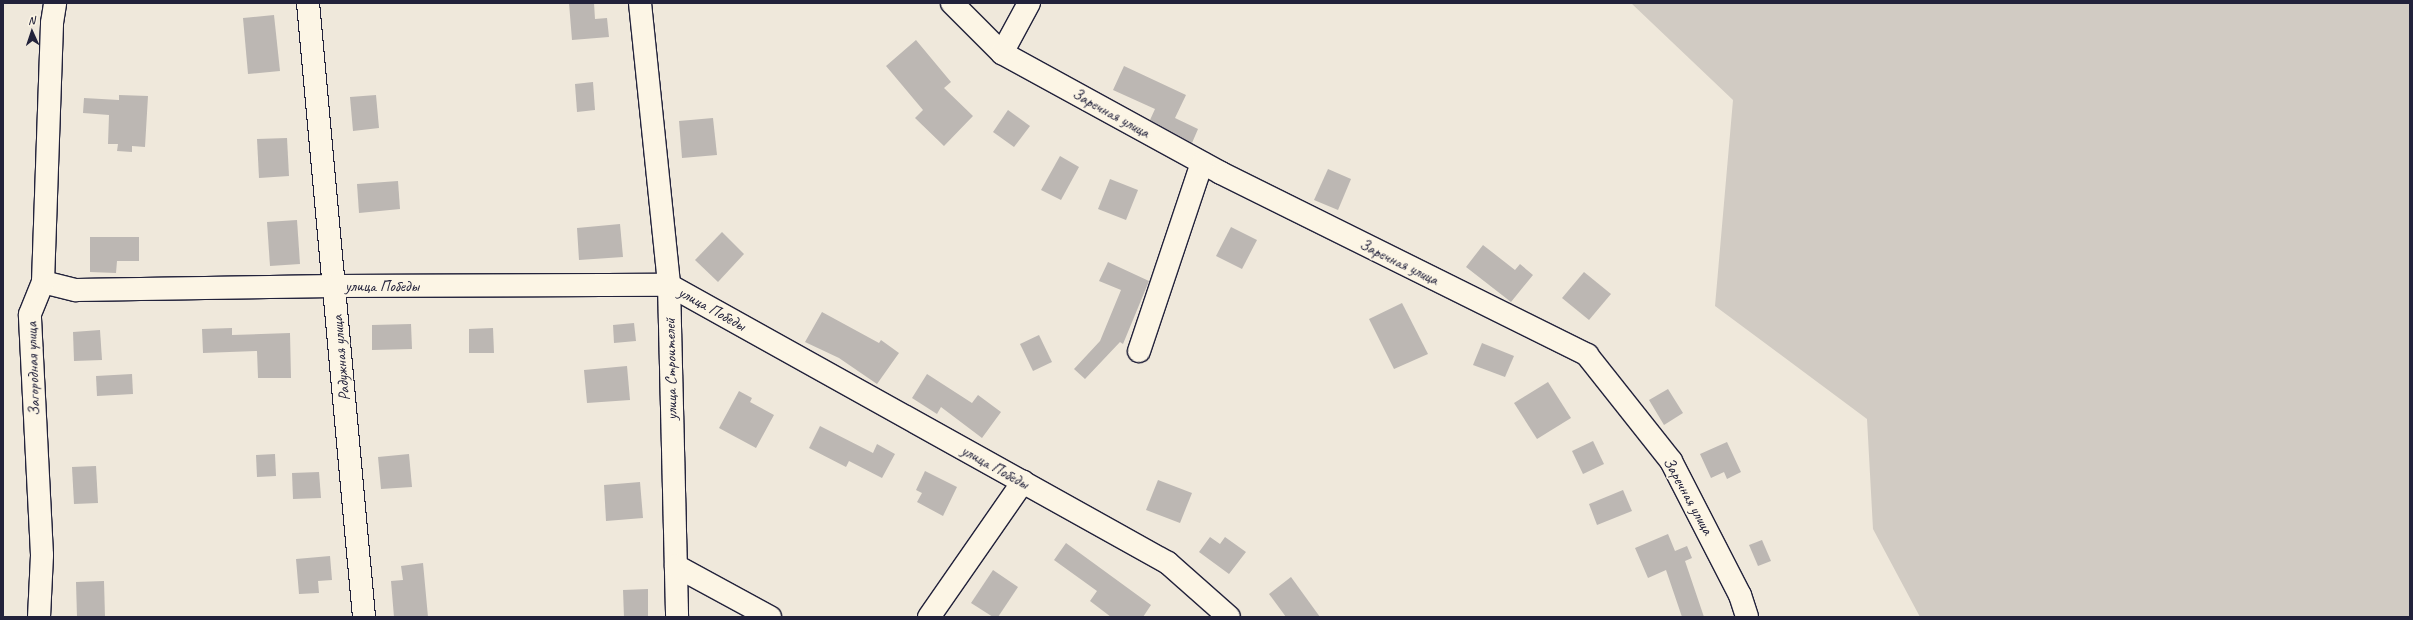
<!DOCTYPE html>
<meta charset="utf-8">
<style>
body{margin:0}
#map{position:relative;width:2413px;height:620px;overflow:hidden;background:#efe8db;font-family:Caveat,sans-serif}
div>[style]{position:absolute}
.green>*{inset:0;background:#d1cbc3}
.building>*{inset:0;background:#bcb7b3}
.roads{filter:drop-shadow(1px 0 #22223b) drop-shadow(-1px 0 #22223b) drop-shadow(0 1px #22223b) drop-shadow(0 -1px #22223b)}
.minor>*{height:22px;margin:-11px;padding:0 11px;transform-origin:11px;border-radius:11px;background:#fcf5e5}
span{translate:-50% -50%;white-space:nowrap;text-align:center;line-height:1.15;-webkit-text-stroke:3.5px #fcf5e5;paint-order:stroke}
.street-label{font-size:16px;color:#22223b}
.frame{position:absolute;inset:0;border:4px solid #22223b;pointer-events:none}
.north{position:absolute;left:12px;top:12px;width:40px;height:40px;-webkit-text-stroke:3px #fcf5e5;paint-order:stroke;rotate:357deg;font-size:11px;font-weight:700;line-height:16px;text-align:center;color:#22223b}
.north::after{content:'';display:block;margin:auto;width:14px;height:18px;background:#22223b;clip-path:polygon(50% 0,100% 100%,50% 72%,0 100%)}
</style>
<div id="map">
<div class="green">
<div style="clip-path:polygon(1631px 3px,2410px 3px,2410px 617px,1920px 617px,1873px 529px,1867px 419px,1715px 306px,1733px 100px)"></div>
</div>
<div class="building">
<div style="clip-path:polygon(569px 3px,594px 3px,595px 19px,607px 18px,609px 37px,572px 40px)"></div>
<div style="clip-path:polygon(274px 15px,280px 71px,248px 74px,243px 18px)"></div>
<div style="clip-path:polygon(916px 40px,951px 82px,944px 88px,973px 116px,944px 146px,915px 118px,923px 110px,886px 66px)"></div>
<div style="clip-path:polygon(1124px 66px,1186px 95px,1175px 118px,1198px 129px,1192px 143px,1150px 120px,1155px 109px,1113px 90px)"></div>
<div style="clip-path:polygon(593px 82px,595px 110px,577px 112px,575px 84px)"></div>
<div style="clip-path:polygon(119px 95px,148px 96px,145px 147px,132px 146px,132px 152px,117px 151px,118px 144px,108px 144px,109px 115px,83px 113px,84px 98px,119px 100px)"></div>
<div style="clip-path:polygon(376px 95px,379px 128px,353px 131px,350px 97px)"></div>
<div style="clip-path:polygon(1008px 110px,1030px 126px,1014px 147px,993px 132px)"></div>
<div style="clip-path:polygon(713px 118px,717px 155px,682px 158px,679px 121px)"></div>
<div style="clip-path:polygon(287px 138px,289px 176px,259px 178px,257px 139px)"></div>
<div style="clip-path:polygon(1060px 156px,1079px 167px,1061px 200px,1041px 190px)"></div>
<div style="clip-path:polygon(1328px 169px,1351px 179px,1338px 210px,1314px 200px)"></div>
<div style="clip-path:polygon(1110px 179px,1138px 190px,1126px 220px,1098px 209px)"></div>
<div style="clip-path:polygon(398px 181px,400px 209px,359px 213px,357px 184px)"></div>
<div style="clip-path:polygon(297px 220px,300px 264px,270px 266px,267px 222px)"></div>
<div style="clip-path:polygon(620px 224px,623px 257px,579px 260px,577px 228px)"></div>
<div style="clip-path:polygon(1231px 227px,1257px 240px,1242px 269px,1216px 256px)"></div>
<div style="clip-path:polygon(722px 232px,744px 254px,718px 282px,695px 260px)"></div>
<div style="clip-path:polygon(90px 237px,139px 237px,139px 261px,117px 261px,116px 273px,90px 272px)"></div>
<div style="clip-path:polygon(1483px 245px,1515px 270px,1520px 264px,1533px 275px,1511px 302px,1466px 267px)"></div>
<div style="clip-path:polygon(1108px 262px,1149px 281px,1123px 344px,1120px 342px,1085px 379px,1074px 369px,1100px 341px,1121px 290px,1099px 281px)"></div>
<div style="clip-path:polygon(1584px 272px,1611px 294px,1589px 320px,1562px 298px)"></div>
<div style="clip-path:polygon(1402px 303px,1428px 354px,1394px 369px,1369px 319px)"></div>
<div style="clip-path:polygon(822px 312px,879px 343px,881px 340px,899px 353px,877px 384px,839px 358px,805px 342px)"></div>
<div style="clip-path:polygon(634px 323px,636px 341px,614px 343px,613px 325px)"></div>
<div style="clip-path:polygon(411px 324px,412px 349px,372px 350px,372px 325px)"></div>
<div style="clip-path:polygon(232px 328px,232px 335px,290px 333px,291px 378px,258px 378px,257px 351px,203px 353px,202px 329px)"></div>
<div style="clip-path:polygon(493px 328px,494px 353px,469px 353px,469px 329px)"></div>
<div style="clip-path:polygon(100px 330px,102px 360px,74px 361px,73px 332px)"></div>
<div style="clip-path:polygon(1039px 335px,1052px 362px,1033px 371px,1020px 344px)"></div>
<div style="clip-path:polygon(1482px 343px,1514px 356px,1505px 377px,1473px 365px)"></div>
<div style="clip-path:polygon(627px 366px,630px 400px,587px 403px,584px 370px)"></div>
<div style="clip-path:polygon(132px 374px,133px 394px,97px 396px,96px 376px)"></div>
<div style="clip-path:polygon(927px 374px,972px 403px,978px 395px,1001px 412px,982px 438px,941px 407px,937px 414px,912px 398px)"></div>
<div style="clip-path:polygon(1548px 382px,1571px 418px,1537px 439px,1514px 403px)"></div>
<div style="clip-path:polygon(1668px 389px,1683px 413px,1664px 425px,1649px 400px)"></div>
<div style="clip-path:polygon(739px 391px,752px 398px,750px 402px,774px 415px,756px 448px,719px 428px)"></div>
<div style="clip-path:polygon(820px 426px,873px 453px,877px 444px,895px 454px,882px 478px,849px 461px,846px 467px,809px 448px)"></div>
<div style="clip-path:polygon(1593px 441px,1604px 464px,1583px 474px,1572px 451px)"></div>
<div style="clip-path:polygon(1727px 442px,1741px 472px,1727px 479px,1724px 472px,1711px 478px,1700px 454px)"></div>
<div style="clip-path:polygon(275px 454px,276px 476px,257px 477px,256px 455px)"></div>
<div style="clip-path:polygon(409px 454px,412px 487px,381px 489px,378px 457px)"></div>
<div style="clip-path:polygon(96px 466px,98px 503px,74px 504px,72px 467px)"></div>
<div style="clip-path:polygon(925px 471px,957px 487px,943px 516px,917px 502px,922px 493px,916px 490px)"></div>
<div style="clip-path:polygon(319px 472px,321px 498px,293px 499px,292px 473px)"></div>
<div style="clip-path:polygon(1158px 480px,1192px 493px,1180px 523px,1146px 510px)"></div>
<div style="clip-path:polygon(640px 482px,643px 518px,606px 521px,604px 485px)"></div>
<div style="clip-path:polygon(1623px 490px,1632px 511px,1597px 525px,1589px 504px)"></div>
<div style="clip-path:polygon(1668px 534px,1675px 551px,1687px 546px,1692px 558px,1685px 561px,1704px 617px,1682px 617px,1666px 570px,1648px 578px,1635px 548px)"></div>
<div style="clip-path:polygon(1210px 537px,1220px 544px,1225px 537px,1246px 552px,1229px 574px,1199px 552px)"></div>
<div style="clip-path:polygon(1762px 540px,1771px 561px,1758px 566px,1749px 545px)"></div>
<div style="clip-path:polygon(1066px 543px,1151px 605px,1143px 617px,1111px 617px,1090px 601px,1097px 591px,1054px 560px)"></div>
<div style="clip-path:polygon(330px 556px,332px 580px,318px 581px,319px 593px,299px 594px,296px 559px)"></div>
<div style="clip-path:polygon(423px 563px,428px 617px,394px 617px,391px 581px,403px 580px,401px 566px)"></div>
<div style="clip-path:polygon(993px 570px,1018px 587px,998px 617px,993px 617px,971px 603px)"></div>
<div style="clip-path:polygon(1291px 577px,1320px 617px,1286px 617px,1269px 594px)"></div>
<div style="clip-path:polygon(104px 581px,105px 617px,77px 617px,76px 582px)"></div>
<div style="clip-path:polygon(648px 589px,648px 617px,624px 617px,623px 590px)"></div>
</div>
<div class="roads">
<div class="minor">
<div style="left:308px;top:3px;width:617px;rotate:84.79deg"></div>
<div style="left:640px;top:3px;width:283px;rotate:84.1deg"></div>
<div style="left:669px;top:285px;width:332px;rotate:88.6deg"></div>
<div style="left:952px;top:3px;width:71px;rotate:45deg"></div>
<div style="left:1002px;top:53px;width:250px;rotate:28.7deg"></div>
<div style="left:1221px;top:173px;width:409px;rotate:26.4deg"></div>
<div style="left:1587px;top:355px;width:135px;rotate:51.6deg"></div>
<div style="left:1671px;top:461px;width:151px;rotate:62.8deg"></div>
<div style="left:1740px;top:595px;width:23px;rotate:72deg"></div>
<div style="left:1002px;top:53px;width:57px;rotate:-61.6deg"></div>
<div style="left:43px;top:282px;width:34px;rotate:14deg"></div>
<div style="left:76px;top:290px;width:258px;rotate:-0.9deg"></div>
<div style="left:334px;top:286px;width:335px;rotate:-0.2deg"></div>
<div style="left:669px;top:285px;width:571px;rotate:29.12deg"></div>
<div style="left:1168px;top:563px;width:81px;rotate:41.5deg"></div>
<div style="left:1139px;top:351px;width:198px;rotate:-71.5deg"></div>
<div style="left:676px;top:566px;width:107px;rotate:28.5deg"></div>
<div style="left:39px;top:617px;width:62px;rotate:-87.2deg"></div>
<div style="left:42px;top:555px;width:241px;rotate:-92.9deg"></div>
<div style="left:30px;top:314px;width:35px;rotate:-68deg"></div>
<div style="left:43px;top:282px;width:259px;rotate:-88deg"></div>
<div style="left:52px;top:23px;width:20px;rotate:-81deg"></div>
<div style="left:929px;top:617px;width:165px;rotate:-55.2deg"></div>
</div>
</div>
<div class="street-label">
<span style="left:1111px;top:113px;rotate:29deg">Заречная улица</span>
<span style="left:1399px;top:262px;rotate:26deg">Заречная улица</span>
<span style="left:382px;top:286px">улица Победы</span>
<span style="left:712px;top:309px;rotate:29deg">улица Победы</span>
<span style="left:341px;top:358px;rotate:-95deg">Радужная улица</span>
<span style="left:33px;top:369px;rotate:-92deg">Загородная улица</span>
<span style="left:671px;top:369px;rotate:-91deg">улица Строителей</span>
<span style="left:995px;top:467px;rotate:29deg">улица Победы</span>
<span style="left:1688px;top:496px;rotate:61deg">Заречная улица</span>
</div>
<div class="frame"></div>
<div class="north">N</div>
</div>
